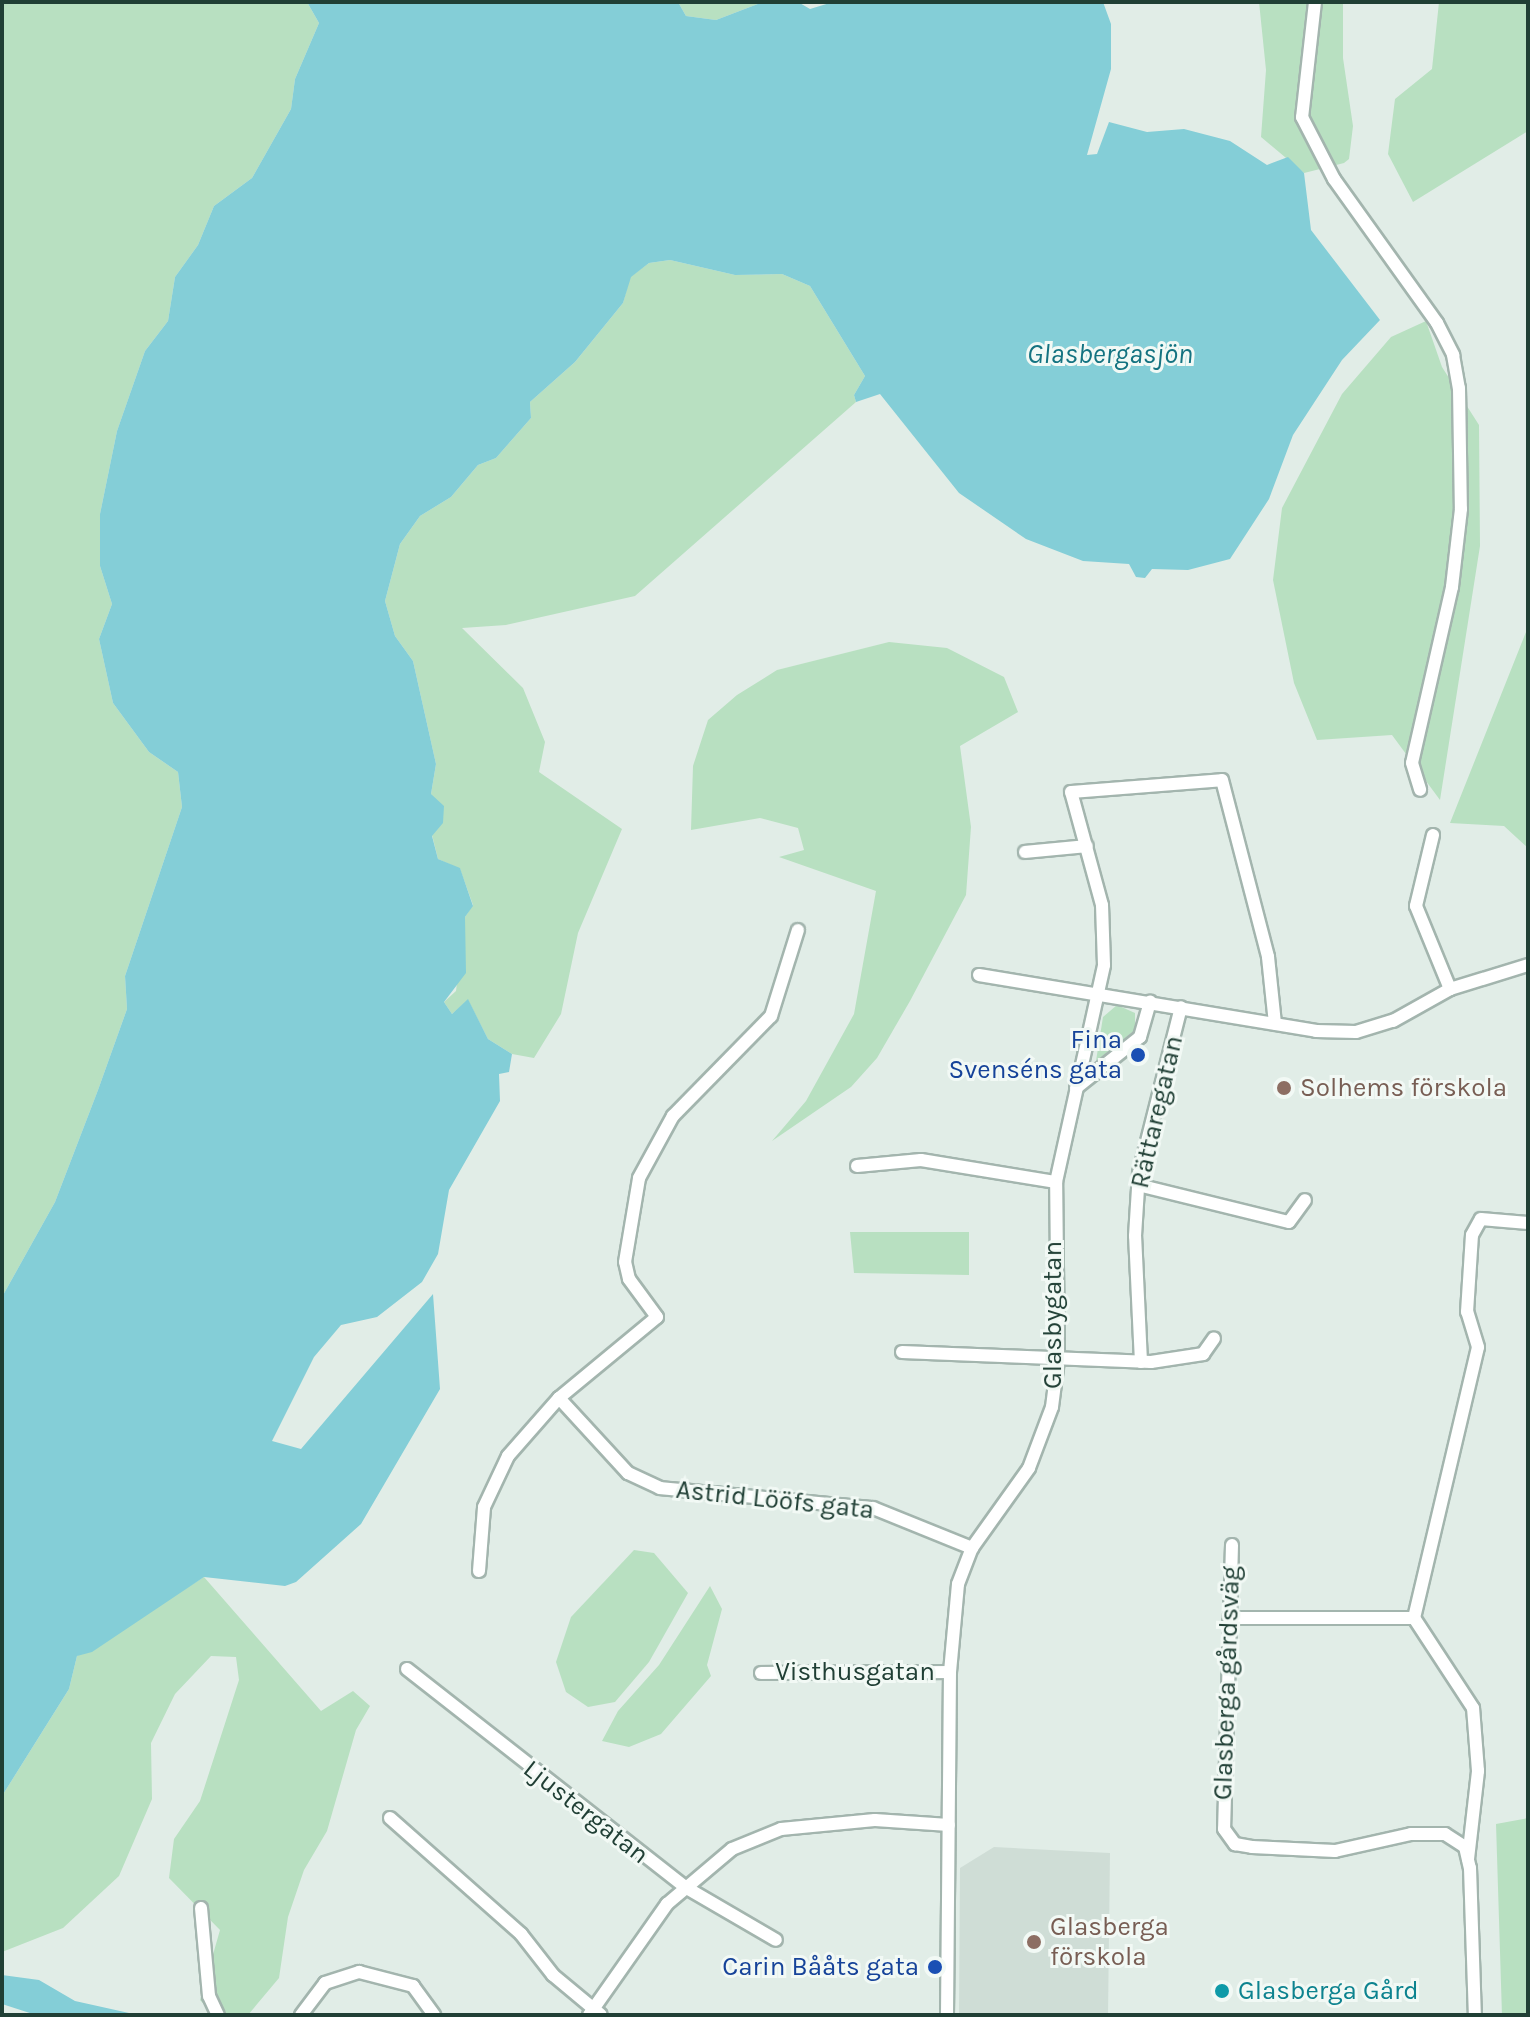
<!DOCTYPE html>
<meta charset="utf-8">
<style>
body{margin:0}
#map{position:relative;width:1530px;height:2017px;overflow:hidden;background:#e1ede7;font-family:Karla,sans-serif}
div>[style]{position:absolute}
.built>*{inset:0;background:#cfddd6}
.green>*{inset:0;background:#b8e0c1}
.water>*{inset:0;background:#84ced7}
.roads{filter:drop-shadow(2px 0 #a3b5ae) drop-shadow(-2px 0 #a3b5ae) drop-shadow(0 2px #a3b5ae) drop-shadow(0 -2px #a3b5ae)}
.minor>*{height:12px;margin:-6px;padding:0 6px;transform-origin:6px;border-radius:6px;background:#fff}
.dots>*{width:22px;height:22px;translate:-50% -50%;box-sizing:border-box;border:4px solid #f2f9f5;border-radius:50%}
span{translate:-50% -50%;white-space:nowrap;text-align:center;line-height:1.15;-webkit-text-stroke:6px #f2f9f5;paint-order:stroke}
.transit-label{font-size:26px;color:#164399}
.right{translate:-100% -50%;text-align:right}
.education-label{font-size:26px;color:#785e54}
.left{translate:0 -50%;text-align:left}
.street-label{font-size:26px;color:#203f35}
.culture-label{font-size:26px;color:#0d838f}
.water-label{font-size:28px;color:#147381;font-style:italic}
.frame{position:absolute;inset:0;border:4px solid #203f35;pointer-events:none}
</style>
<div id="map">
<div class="built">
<div style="clip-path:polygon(994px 1847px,1110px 1853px,1108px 2015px,959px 2015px,960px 1868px)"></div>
</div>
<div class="green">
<div style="clip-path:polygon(2px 2px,307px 2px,319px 23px,295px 79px,291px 109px,252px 178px,214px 206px,198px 245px,175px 277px,168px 321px,145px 351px,117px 431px,100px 514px,100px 566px,112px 604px,99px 639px,113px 703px,149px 752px,178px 772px,182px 807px,125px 976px,127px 1009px,98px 1090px,55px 1202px,2px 1297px)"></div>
<div style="clip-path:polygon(678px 2px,763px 2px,716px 20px,686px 16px)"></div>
<div style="clip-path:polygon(1259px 2px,1343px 2px,1343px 58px,1353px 126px,1349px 159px,1344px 163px,1304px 173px,1261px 137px,1266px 70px)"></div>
<div style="clip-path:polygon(1439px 2px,1528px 2px,1528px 131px,1413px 202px,1388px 154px,1395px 99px,1432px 69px)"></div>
<div style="clip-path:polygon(670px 260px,735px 275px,782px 274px,810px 286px,865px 376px,854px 395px,856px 402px,635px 596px,506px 625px,462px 628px,523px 688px,545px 742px,539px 772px,622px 829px,578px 933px,561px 1014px,534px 1058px,512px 1054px,488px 1039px,468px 1000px,452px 1014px,444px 1002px,456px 991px,465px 917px,473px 905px,460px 869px,438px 859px,432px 835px,442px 823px,431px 794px,436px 764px,413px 661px,395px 636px,385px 601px,400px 544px,420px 516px,451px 497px,478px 465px,496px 458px,531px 418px,530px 402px,575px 362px,623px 303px,630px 277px,649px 263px)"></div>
<div style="clip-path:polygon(1426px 321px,1442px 367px,1479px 425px,1480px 546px,1440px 800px,1392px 735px,1317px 740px,1294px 683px,1273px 580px,1282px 508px,1342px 394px,1391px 337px)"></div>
<div style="clip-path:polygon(1528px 627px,1528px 848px,1504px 826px,1450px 823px)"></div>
<div style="clip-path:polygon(889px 642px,947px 648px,1004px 677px,1018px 712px,960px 746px,971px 827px,966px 895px,910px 1001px,877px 1058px,851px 1087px,772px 1141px,806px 1101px,854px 1014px,876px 891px,779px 857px,804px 850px,798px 828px,760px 818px,691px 830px,693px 766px,708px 720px,737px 695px,777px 670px)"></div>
<div style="clip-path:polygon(1117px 1005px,1135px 1013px,1135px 1030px,1096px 1061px,1103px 1017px)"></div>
<div style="clip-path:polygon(850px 1232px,969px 1232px,969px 1275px,854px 1273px)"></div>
<div style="clip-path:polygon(634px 1550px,654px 1553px,688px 1593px,649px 1662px,615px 1702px,588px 1707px,566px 1692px,556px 1662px,571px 1617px)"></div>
<div style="clip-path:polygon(204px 1577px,321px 1711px,353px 1691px,370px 1706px,356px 1730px,327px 1831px,304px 1870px,288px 1917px,279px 1978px,248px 2015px,214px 2015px,200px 2000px,220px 1930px,169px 1878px,174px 1839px,200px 1801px,239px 1680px,236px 1657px,211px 1656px,175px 1694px,151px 1743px,152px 1799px,119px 1876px,63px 1928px,2px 1952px,2px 1796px,69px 1689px,77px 1656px)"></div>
<div style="clip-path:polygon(710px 1586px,722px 1609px,707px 1665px,711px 1676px,661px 1734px,629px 1747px,602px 1741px,618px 1711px,659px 1665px)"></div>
<div style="clip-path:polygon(1528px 1818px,1528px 2015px,1502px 2015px,1496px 1824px)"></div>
</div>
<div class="water">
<div style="clip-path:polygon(307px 2px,678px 2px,686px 16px,716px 20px,763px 2px,798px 2px,810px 9px,833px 2px,1103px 2px,1111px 24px,1111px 69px,1087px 155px,1097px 154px,1109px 122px,1147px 132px,1184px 129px,1230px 141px,1267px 165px,1288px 157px,1304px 173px,1311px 230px,1380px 320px,1342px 360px,1293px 435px,1269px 499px,1230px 559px,1188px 570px,1152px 569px,1145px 578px,1136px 577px,1129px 564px,1083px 561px,1026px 539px,959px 493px,880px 394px,856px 402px,854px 395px,865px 376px,810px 286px,782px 274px,735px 275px,670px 260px,649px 263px,631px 277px,623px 303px,575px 362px,530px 402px,531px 418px,496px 458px,478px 465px,451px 497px,420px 516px,400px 544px,385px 601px,395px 636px,413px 661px,436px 764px,431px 794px,444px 806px,443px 823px,432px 836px,438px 859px,460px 868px,473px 906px,465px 917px,466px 973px,444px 1002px,452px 1014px,468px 999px,488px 1039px,512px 1054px,509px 1072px,499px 1074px,500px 1101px,449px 1190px,438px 1254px,422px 1282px,377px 1317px,341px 1325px,314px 1357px,272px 1441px,301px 1449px,433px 1294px,440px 1389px,361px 1524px,296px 1582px,285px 1586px,204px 1577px,92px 1652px,77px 1656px,69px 1689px,2px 1796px,2px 1297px,55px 1202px,98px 1090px,127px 1009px,125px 976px,182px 807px,178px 772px,149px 752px,113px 703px,99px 639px,112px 604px,100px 566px,100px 514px,117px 431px,145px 351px,168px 321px,175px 277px,198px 245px,214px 206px,252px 178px,291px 109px,295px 79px,319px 23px)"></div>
<div style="clip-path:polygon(2px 1975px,39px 1980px,75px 2001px,138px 2015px,36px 2015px,2px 2004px)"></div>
</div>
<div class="roads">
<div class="minor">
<div style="left:1315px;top:2px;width:116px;rotate:96.4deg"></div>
<div style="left:1302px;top:117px;width:70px;rotate:62.7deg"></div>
<div style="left:1334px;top:179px;width:177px;rotate:54.4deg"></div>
<div style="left:1437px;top:323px;width:36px;rotate:63deg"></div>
<div style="left:1453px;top:355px;width:34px;rotate:80deg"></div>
<div style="left:1459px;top:388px;width:121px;rotate:89.1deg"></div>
<div style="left:1461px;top:509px;width:79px;rotate:96.6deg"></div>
<div style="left:1452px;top:587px;width:180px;rotate:102.8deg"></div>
<div style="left:1412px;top:763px;width:28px;rotate:73deg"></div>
<div style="left:1433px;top:835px;width:73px;rotate:103.5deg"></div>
<div style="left:1416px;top:906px;width:90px;rotate:67.7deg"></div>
<div style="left:1025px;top:852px;width:62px;rotate:-5.5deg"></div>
<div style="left:979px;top:975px;width:342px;rotate:9.4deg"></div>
<div style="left:1316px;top:1031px;width:40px;rotate:1.4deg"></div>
<div style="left:1356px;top:1032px;width:39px;rotate:-17deg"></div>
<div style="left:1393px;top:1021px;width:65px;rotate:-29.3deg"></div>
<div style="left:1450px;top:989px;width:82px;rotate:-17.1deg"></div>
<div style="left:1076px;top:1088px;width:82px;rotate:-38.6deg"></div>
<div style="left:1140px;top:1037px;width:37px;rotate:-74deg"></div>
<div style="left:857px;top:1166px;width:64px;rotate:-5.4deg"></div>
<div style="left:921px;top:1160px;width:137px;rotate:9.3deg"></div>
<div style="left:1138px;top:1185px;width:155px;rotate:13.8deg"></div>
<div style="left:1289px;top:1222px;width:27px;rotate:-54deg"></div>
<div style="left:902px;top:1352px;width:249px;rotate:2.3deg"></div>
<div style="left:1151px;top:1362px;width:53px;rotate:-8.7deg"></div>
<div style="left:1203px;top:1354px;width:19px;rotate:-55deg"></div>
<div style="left:1141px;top:1362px;width:126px;rotate:-92.7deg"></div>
<div style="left:1135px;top:1236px;width:63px;rotate:-86.4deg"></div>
<div style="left:1139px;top:1173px;width:171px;rotate:-75.8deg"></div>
<div style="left:559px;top:1398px;width:102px;rotate:47.4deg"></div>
<div style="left:628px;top:1473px;width:35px;rotate:25deg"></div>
<div style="left:660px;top:1488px;width:214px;rotate:5.4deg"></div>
<div style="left:873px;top:1508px;width:107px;rotate:22deg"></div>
<div style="left:1232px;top:1545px;width:284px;rotate:91.6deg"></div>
<div style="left:1224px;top:1829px;width:19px;rotate:54deg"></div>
<div style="left:1235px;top:1844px;width:17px;rotate:10deg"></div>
<div style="left:1252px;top:1847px;width:83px;rotate:2.8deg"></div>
<div style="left:1335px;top:1851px;width:78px;rotate:-12.6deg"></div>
<div style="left:1411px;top:1834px;width:34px"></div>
<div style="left:1445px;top:1834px;width:24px;rotate:33deg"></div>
<div style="left:1465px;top:1847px;width:22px;rotate:77deg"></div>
<div style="left:1470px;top:1868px;width:147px;rotate:88.1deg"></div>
<div style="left:479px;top:1571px;width:64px;rotate:-85.5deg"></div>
<div style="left:484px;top:1507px;width:56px;rotate:-64.8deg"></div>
<div style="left:508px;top:1456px;width:77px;rotate:-48.7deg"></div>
<div style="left:559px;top:1398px;width:127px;rotate:-39.6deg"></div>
<div style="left:657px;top:1317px;width:47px;rotate:-126.4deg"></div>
<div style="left:629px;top:1279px;width:17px;rotate:-103deg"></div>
<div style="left:625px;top:1262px;width:85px;rotate:-80.5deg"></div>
<div style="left:639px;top:1178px;width:71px;rotate:-61.3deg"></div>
<div style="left:673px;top:1116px;width:140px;rotate:-45.6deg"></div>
<div style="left:771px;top:1016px;width:90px;rotate:-72.6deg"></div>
<div style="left:1229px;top:1618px;width:185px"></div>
<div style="left:407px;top:1669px;width:353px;rotate:38.1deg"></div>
<div style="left:685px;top:1887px;width:105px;rotate:30.2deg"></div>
<div style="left:761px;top:1673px;width:189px;rotate:-0.3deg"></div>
<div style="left:390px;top:1818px;width:175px;rotate:41.5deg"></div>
<div style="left:521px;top:1934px;width:52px;rotate:52deg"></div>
<div style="left:553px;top:1975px;width:62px;rotate:39.8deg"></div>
<div style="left:1468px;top:1859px;width:89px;rotate:-83.5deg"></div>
<div style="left:1478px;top:1771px;width:63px;rotate:-94.5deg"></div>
<div style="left:1473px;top:1708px;width:108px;rotate:-123.2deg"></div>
<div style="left:1414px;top:1618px;width:278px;rotate:-76.7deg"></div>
<div style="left:1478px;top:1347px;width:37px;rotate:-107deg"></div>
<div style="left:1467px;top:1312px;width:77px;rotate:-86.3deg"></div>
<div style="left:1472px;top:1235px;width:18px;rotate:-61deg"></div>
<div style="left:1481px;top:1219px;width:47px;rotate:4.9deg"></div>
<div style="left:201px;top:1908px;width:88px;rotate:84.8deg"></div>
<div style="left:209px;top:1996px;width:21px;rotate:65deg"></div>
<div style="left:301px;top:2015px;width:40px;rotate:-53deg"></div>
<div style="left:325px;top:1983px;width:36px;rotate:-18deg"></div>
<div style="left:359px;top:1972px;width:56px;rotate:14.5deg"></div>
<div style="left:413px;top:1986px;width:36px;rotate:54deg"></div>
<div style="left:589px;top:2015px;width:136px;rotate:-54.9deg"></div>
<div style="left:667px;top:1904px;width:85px;rotate:-40.2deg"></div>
<div style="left:732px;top:1849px;width:53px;rotate:-22.2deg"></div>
<div style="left:781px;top:1829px;width:94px;rotate:-5.5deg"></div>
<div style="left:875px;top:1820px;width:74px;rotate:3.9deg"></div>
<div style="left:947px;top:2015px;width:343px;rotate:-89.5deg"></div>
<div style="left:950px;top:1672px;width:88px;rotate:-84.8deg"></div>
<div style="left:958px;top:1584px;width:39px;rotate:-69deg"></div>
<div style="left:972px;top:1548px;width:98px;rotate:-54.5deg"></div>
<div style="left:1029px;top:1468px;width:65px;rotate:-69.3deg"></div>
<div style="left:1052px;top:1407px;width:47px;rotate:-82.7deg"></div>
<div style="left:1058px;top:1360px;width:178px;rotate:-90.6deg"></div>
<div style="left:1056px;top:1182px;width:222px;rotate:-77.5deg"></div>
<div style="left:1104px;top:965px;width:60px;rotate:-91.9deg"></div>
<div style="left:1102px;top:905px;width:117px;rotate:-105.3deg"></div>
<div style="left:1071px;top:792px;width:151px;rotate:-4.5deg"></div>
<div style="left:1222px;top:780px;width:183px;rotate:75.4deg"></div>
<div style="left:1268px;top:957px;width:67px;rotate:84deg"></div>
</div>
</div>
<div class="dots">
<div style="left:1138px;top:1055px;background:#1a4fb4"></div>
<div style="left:1284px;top:1088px;background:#8d6e63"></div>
<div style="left:1034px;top:1942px;background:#8d6e63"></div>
<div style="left:935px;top:1967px;background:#1a4fb4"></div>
<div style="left:1222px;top:1991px;background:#0f9aa8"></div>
</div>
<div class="transit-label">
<span class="right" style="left:1122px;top:1055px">Fina<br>Svenséns gata</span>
<span class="right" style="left:919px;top:1967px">Carin Bååts gata</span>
</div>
<div class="education-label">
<span class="left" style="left:1300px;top:1088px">Solhems förskola</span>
<span class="left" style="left:1050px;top:1942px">Glasberga<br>förskola</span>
</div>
<div class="street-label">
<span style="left:1157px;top:1112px;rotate:-77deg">Rättaregatan</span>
<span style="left:1053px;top:1315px;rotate:-90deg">Glasbygatan</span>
<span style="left:775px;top:1500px;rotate:6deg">Astrid Lööfs gata</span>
<span style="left:855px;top:1672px">Visthusgatan</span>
<span style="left:1227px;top:1683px;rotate:-88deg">Glasberga gårdsväg</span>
<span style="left:586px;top:1812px;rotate:38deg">Ljustergatan</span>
</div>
<div class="culture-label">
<span class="left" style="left:1238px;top:1991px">Glasberga Gård</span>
</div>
<div class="water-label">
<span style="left:1110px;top:354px">Glasbergasjön</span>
</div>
<div class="frame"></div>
</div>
